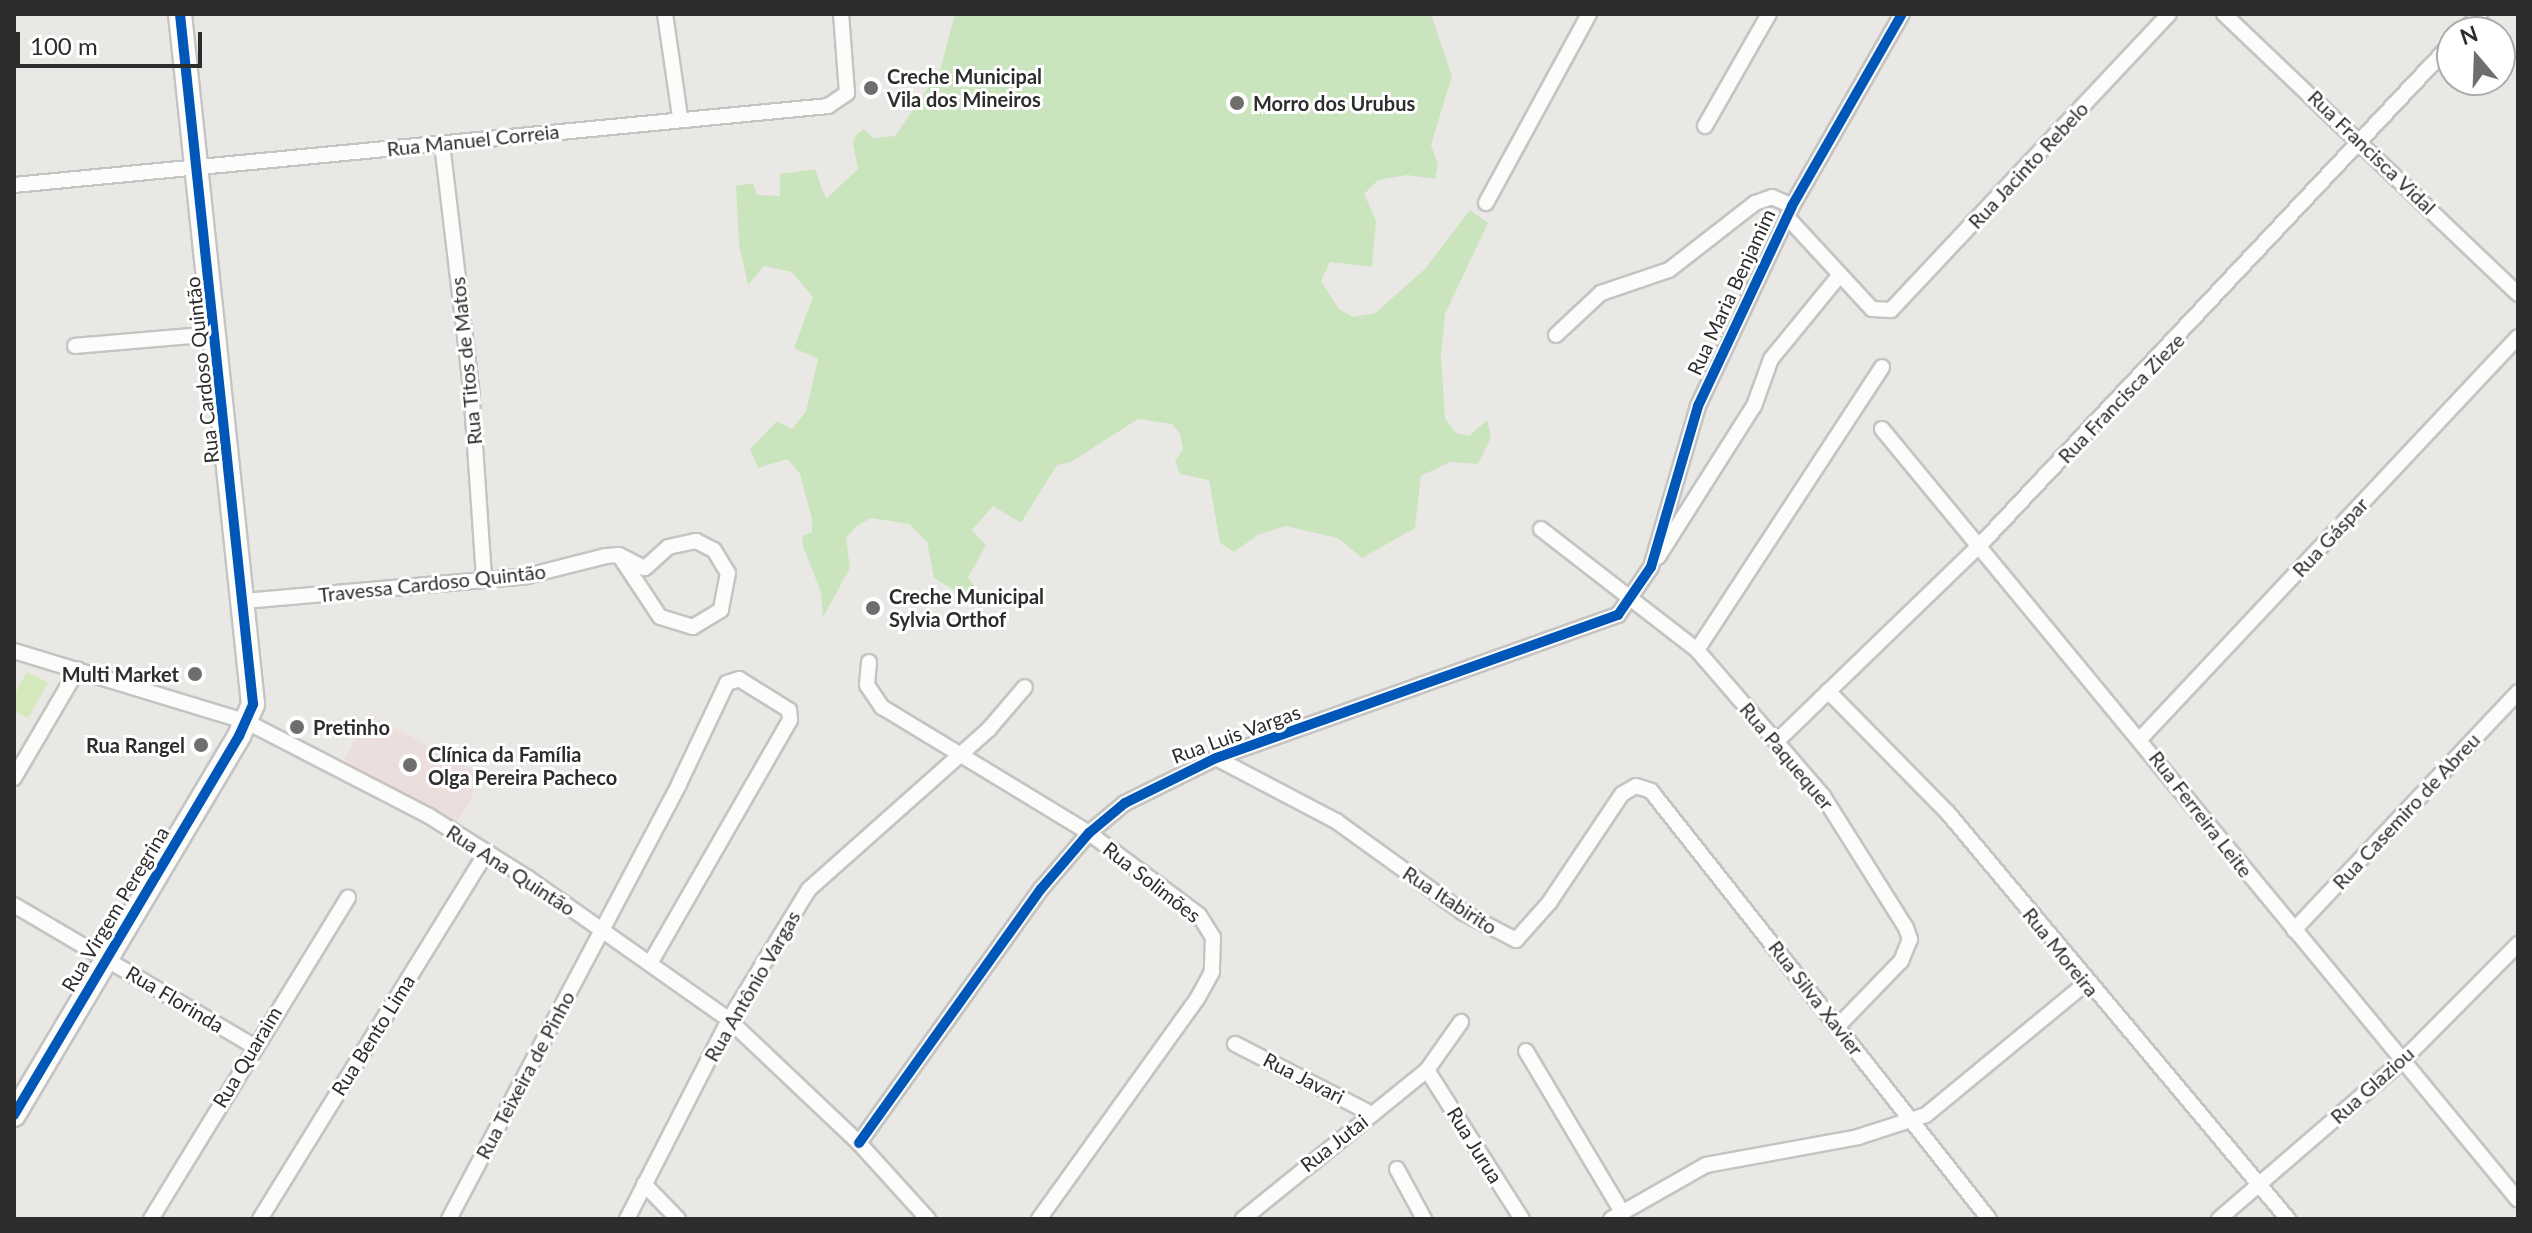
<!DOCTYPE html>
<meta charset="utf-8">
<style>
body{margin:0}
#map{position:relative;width:2532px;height:1233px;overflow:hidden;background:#eae8e4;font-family:Lato,sans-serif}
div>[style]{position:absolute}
.medical>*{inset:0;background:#ecdedd}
.green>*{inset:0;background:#cae5bd}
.pitch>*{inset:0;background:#d4e9bb}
.roads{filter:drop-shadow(2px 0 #c4c4c4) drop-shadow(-2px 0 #c4c4c4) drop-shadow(0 2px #c4c4c4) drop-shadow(0 -2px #c4c4c4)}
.street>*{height:14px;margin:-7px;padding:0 7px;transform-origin:7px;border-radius:7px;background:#fcfcfb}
.secondary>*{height:22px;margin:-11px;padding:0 11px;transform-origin:11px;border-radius:11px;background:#fcfcfb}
.cycleway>*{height:10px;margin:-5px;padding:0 5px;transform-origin:5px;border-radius:5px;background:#0057b8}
.dots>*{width:22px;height:22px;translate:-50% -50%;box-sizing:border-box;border:4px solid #fff;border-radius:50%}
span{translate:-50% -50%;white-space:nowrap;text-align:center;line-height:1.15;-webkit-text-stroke:6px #fff;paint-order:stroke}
.poi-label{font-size:20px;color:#2d2d2d;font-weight:700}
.left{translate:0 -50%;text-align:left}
.right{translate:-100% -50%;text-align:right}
.street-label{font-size:20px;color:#2d2d2d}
.frame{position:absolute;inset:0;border:16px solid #2d2d2d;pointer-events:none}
.north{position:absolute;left:2436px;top:16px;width:80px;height:80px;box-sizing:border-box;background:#fff;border:2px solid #ababab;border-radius:50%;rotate:341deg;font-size:22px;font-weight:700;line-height:32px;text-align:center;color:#2d2d2d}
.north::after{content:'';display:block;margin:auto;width:28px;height:36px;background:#6f6e6d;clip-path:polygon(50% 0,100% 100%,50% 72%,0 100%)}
.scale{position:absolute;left:16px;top:32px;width:186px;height:36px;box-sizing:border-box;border:4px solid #2d2d2d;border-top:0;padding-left:10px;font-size:24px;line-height:28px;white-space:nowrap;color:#2d2d2d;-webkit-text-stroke:6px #fff;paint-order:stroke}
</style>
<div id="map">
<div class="medical">
<div style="clip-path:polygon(370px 715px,476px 771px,471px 799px,456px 824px,344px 760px)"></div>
</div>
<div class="green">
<div style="clip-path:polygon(955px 14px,1431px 14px,1452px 76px,1431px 145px,1438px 164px,1435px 179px,1407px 175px,1378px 180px,1364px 194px,1376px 220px,1372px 267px,1330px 262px,1321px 281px,1339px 309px,1353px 317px,1375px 313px,1424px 270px,1470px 210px,1488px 223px,1445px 314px,1441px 356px,1445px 418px,1456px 433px,1469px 436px,1487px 420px,1491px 437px,1478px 464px,1450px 462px,1421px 476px,1415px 528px,1362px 558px,1338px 538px,1285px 526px,1258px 535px,1234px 552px,1220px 543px,1209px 480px,1180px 474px,1175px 461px,1183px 449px,1180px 434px,1172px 424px,1138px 419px,1071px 462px,1057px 465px,1021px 523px,993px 506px,972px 530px,986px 545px,968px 578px,974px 585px,964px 596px,934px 578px,927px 542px,909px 524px,871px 518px,857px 526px,846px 538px,850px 568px,823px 617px,821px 592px,802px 544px,803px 536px,812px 532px,812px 519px,800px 474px,788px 459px,758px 468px,750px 449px,777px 421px,792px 429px,806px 411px,818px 359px,794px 348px,813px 297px,792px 272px,764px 266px,748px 285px,739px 244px,736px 186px,753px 183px,757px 195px,780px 196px,780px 174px,815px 169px,826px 199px,858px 169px,853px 143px,857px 134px,864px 129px,873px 138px,895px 136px,940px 70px)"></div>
</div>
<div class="pitch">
<div style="clip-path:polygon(27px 672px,48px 683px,28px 718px,14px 710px,14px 695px)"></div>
</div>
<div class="roads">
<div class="street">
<div style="left:665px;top:14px;width:104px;rotate:81.7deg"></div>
<div style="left:2224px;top:14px;width:406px;rotate:43.6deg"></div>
<div style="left:2463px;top:32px;width:25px;rotate:-47deg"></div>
<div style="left:1705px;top:126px;width:129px;rotate:-60.3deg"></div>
<div style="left:442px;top:144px;width:245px;rotate:83.2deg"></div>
<div style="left:471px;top:387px;width:192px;rotate:86.1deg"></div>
<div style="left:14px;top:185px;width:818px;rotate:-5.54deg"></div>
<div style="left:828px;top:106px;width:23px;rotate:-34deg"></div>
<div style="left:847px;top:93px;width:79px;rotate:-94.3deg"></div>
<div style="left:1486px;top:203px;width:215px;rotate:-61.4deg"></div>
<div style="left:1787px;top:217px;width:125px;rotate:47.3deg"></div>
<div style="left:1872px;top:309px;width:19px;rotate:3deg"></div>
<div style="left:1891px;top:310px;width:406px;rotate:-46.8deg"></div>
<div style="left:1556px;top:335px;width:62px;rotate:-43deg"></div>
<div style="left:1601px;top:293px;width:72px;rotate:-18.7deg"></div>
<div style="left:1669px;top:270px;width:109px;rotate:-37.9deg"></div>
<div style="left:1755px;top:203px;width:18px;rotate:-19deg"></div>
<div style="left:1772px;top:197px;width:22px;rotate:24deg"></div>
<div style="left:75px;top:346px;width:142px;rotate:-4.9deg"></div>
<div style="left:1882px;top:429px;width:999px;rotate:50.48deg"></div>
<div style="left:1541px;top:529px;width:197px;rotate:37.8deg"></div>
<div style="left:1697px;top:650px;width:193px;rotate:49.2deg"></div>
<div style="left:1823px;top:796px;width:156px;rotate:57.8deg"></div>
<div style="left:1906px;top:928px;width:12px;rotate:70deg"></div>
<div style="left:1910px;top:939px;width:24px;rotate:112deg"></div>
<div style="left:1901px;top:961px;width:91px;rotate:134.1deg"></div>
<div style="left:1658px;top:557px;width:179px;rotate:-57.6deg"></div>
<div style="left:1754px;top:406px;width:50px;rotate:-70.1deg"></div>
<div style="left:1771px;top:359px;width:106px;rotate:-50.7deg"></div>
<div style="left:244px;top:601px;width:284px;rotate:-5deg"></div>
<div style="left:527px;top:576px;width:81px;rotate:-14.2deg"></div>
<div style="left:606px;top:556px;width:13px;rotate:-4deg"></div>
<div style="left:619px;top:555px;width:29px;rotate:27deg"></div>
<div style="left:645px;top:568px;width:31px;rotate:-42deg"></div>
<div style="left:668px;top:547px;width:29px;rotate:-12deg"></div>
<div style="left:696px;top:541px;width:20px;rotate:27deg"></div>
<div style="left:714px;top:550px;width:27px;rotate:59deg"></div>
<div style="left:728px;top:573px;width:38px;rotate:101deg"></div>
<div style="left:721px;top:610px;width:33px;rotate:149deg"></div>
<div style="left:693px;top:627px;width:34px;rotate:-163deg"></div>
<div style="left:660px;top:617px;width:74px;rotate:-123.5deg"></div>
<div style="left:1697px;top:650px;width:338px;rotate:-56.8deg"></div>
<div style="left:14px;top:651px;width:244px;rotate:16.9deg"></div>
<div style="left:247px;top:722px;width:205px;rotate:27.3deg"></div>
<div style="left:429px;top:816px;width:117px;rotate:32.1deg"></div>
<div style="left:528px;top:878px;width:246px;rotate:35.2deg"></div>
<div style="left:729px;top:1020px;width:179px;rotate:43.4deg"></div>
<div style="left:859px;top:1143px;width:103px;rotate:47.8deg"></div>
<div style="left:869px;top:662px;width:23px;rotate:95deg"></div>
<div style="left:867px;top:685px;width:27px;rotate:56deg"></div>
<div style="left:882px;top:707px;width:242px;rotate:31.3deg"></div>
<div style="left:1089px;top:833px;width:137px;rotate:36.7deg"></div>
<div style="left:1199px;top:915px;width:26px;rotate:58deg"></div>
<div style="left:1213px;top:937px;width:35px;rotate:92deg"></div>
<div style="left:1212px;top:972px;width:31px;rotate:119deg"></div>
<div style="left:1197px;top:999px;width:271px;rotate:125.7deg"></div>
<div style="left:1828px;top:691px;width:171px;rotate:45.5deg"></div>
<div style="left:1948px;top:813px;width:530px;rotate:50.06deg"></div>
<div style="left:2141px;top:738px;width:550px;rotate:-46.77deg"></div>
<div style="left:1778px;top:740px;width:279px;rotate:-44deg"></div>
<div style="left:1979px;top:546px;width:690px;rotate:-46.76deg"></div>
<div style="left:1216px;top:758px;width:136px;rotate:27.7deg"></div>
<div style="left:1336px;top:821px;width:155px;rotate:35.8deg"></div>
<div style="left:1462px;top:912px;width:61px;rotate:27.4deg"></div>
<div style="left:1516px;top:940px;width:50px;rotate:-48.3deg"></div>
<div style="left:1549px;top:903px;width:131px;rotate:-56.2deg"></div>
<div style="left:1622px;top:794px;width:16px;rotate:-30deg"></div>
<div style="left:1636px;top:786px;width:16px;rotate:18deg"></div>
<div style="left:1651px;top:791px;width:545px;rotate:51.7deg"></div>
<div style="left:14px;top:778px;width:126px;rotate:-59.6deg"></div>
<div style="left:14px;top:905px;width:277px;rotate:30.5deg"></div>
<div style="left:2294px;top:930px;width:327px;rotate:-46.7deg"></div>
<div style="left:1235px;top:1044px;width:154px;rotate:27.1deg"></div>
<div style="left:1526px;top:1051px;width:187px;rotate:59.2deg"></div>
<div style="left:1427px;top:1070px;width:177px;rotate:57.5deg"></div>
<div style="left:859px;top:1143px;width:312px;rotate:-54.4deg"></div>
<div style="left:1041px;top:889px;width:74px;rotate:-49.4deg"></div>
<div style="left:1089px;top:833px;width:47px;rotate:-39.8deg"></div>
<div style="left:1125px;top:803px;width:102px;rotate:-26.3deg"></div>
<div style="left:1216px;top:758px;width:427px;rotate:-19.6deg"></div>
<div style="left:1618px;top:615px;width:58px;rotate:-55.5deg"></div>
<div style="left:1651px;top:567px;width:168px;rotate:-73.7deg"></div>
<div style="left:1698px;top:406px;width:221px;rotate:-64.8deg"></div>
<div style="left:1792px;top:206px;width:221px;rotate:-60.2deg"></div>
<div style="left:1397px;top:1169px;width:57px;rotate:61.6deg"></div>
<div style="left:644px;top:1184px;width:49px;rotate:45.8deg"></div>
<div style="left:151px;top:1219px;width:377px;rotate:-58.5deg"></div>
<div style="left:260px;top:1219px;width:432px;rotate:-58.3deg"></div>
<div style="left:449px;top:1219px;width:492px;rotate:-62.1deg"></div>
<div style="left:679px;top:784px;width:112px;rotate:-64.6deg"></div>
<div style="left:727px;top:683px;width:13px;rotate:-18deg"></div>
<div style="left:739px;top:679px;width:59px;rotate:31.8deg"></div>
<div style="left:789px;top:710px;width:10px;rotate:84deg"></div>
<div style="left:790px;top:720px;width:280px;rotate:119.9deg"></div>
<div style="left:627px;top:1219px;width:224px;rotate:-62.9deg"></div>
<div style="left:729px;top:1020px;width:153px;rotate:-58.6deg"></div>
<div style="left:809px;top:889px;width:241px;rotate:-41.6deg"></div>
<div style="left:989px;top:729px;width:55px;rotate:-49.4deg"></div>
<div style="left:1243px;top:1219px;width:237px;rotate:-39deg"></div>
<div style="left:1427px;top:1070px;width:59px;rotate:-54.7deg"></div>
<div style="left:1611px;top:1219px;width:109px;rotate:-29.6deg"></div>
<div style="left:1706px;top:1165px;width:155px;rotate:-10.4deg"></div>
<div style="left:1858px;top:1137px;width:71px;rotate:-17.9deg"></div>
<div style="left:1926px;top:1115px;width:207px;rotate:-39.5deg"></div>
<div style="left:2219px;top:1219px;width:242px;rotate:-40.8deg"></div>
<div style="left:2402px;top:1061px;width:165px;rotate:-45.2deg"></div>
</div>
<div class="secondary">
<div style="left:14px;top:1115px;width:441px;rotate:-59.3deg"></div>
<div style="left:239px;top:736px;width:35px;rotate:-66deg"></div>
<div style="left:253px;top:704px;width:694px;rotate:-96.04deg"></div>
</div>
</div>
<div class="cycleway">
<div style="left:14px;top:1115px;width:441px;rotate:-59.3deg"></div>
<div style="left:239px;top:736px;width:35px;rotate:-66deg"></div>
<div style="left:253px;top:704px;width:694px;rotate:-96.04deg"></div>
<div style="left:859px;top:1143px;width:312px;rotate:-54.4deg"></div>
<div style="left:1041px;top:889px;width:74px;rotate:-49.4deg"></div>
<div style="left:1089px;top:833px;width:47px;rotate:-39.8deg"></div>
<div style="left:1125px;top:803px;width:102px;rotate:-26.3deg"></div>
<div style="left:1216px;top:758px;width:427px;rotate:-19.6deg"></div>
<div style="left:1618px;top:615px;width:58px;rotate:-55.5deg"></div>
<div style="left:1651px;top:567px;width:168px;rotate:-73.7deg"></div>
<div style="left:1698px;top:406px;width:221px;rotate:-64.8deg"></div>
<div style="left:1792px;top:206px;width:221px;rotate:-60.2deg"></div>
</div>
<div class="dots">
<div style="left:871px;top:88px;background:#6f6e6d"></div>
<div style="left:1237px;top:103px;background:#6f6e6d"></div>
<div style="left:873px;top:608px;background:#6f6e6d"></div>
<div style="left:195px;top:674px;background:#6f6e6d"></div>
<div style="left:297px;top:727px;background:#6f6e6d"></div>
<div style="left:201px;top:745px;background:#6f6e6d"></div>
<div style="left:410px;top:765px;background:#6f6e6d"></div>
</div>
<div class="poi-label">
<span class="left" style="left:887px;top:88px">Creche Municipal<br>Vila dos Mineiros</span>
<span class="left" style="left:1253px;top:103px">Morro dos Urubus</span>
<span class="left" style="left:889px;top:608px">Creche Municipal<br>Sylvia Orthof</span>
<span class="right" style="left:179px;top:674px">Multi Market</span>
<span class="left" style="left:313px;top:727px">Pretinho</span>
<span class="right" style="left:185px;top:745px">Rua Rangel</span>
<span class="left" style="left:428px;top:766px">Clínica da Família<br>Olga Pereira Pacheco</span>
</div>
<div class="street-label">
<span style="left:473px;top:140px;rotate:-6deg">Rua Manuel Correia</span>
<span style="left:2372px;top:152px;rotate:44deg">Rua Francisca Vidal</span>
<span style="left:2028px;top:165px;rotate:-47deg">Rua Jacinto Rebelo</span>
<span style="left:1731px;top:292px;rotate:-65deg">Rua Maria Benjamim</span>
<span style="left:466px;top:361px;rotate:-96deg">Rua Titos de Matos</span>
<span style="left:202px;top:370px;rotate:-96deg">Rua Cardoso Quintão</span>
<span style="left:2121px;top:398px;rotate:-46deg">Rua Francisca Zieze</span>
<span style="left:2330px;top:537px;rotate:-47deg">Rua Gáspar</span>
<span style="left:432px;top:583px;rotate:-6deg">Travessa Cardoso Quintão</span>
<span style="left:1236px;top:734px;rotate:-20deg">Rua Luis Vargas</span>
<span style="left:1787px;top:756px;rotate:50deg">Rua Paquequer</span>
<span style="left:2406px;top:811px;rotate:-47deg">Rua Casemiro de Abreu</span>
<span style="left:2201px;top:814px;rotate:52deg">Rua Ferreira Leite</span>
<span style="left:511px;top:870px;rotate:33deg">Rua Ana Quintão</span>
<span style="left:1152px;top:882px;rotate:38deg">Rua Solimões</span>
<span style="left:1450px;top:900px;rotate:33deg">Rua Itabirito</span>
<span style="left:115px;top:909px;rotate:-59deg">Rua Virgem Peregrina</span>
<span style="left:2061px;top:952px;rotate:51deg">Rua Moreira</span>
<span style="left:752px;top:986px;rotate:-60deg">Rua Antônio Vargas</span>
<span style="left:1816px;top:998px;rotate:52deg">Rua Silva Xavier</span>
<span style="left:175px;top:999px;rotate:31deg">Rua Florinda</span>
<span style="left:373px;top:1035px;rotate:-58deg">Rua Bento Lima</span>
<span style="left:247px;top:1057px;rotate:-59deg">Rua Quaraim</span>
<span style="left:525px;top:1075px;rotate:-62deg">Rua Teixeira de Pinho</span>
<span style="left:1304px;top:1078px;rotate:27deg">Rua Javari</span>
<span style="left:2372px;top:1085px;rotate:-42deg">Rua Glaziou</span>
<span style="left:1334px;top:1143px;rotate:-38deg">Rua Jutai</span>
<span style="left:1475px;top:1145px;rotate:58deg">Rua Jurua</span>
</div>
<div class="frame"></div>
<div class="north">N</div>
<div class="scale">100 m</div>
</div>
